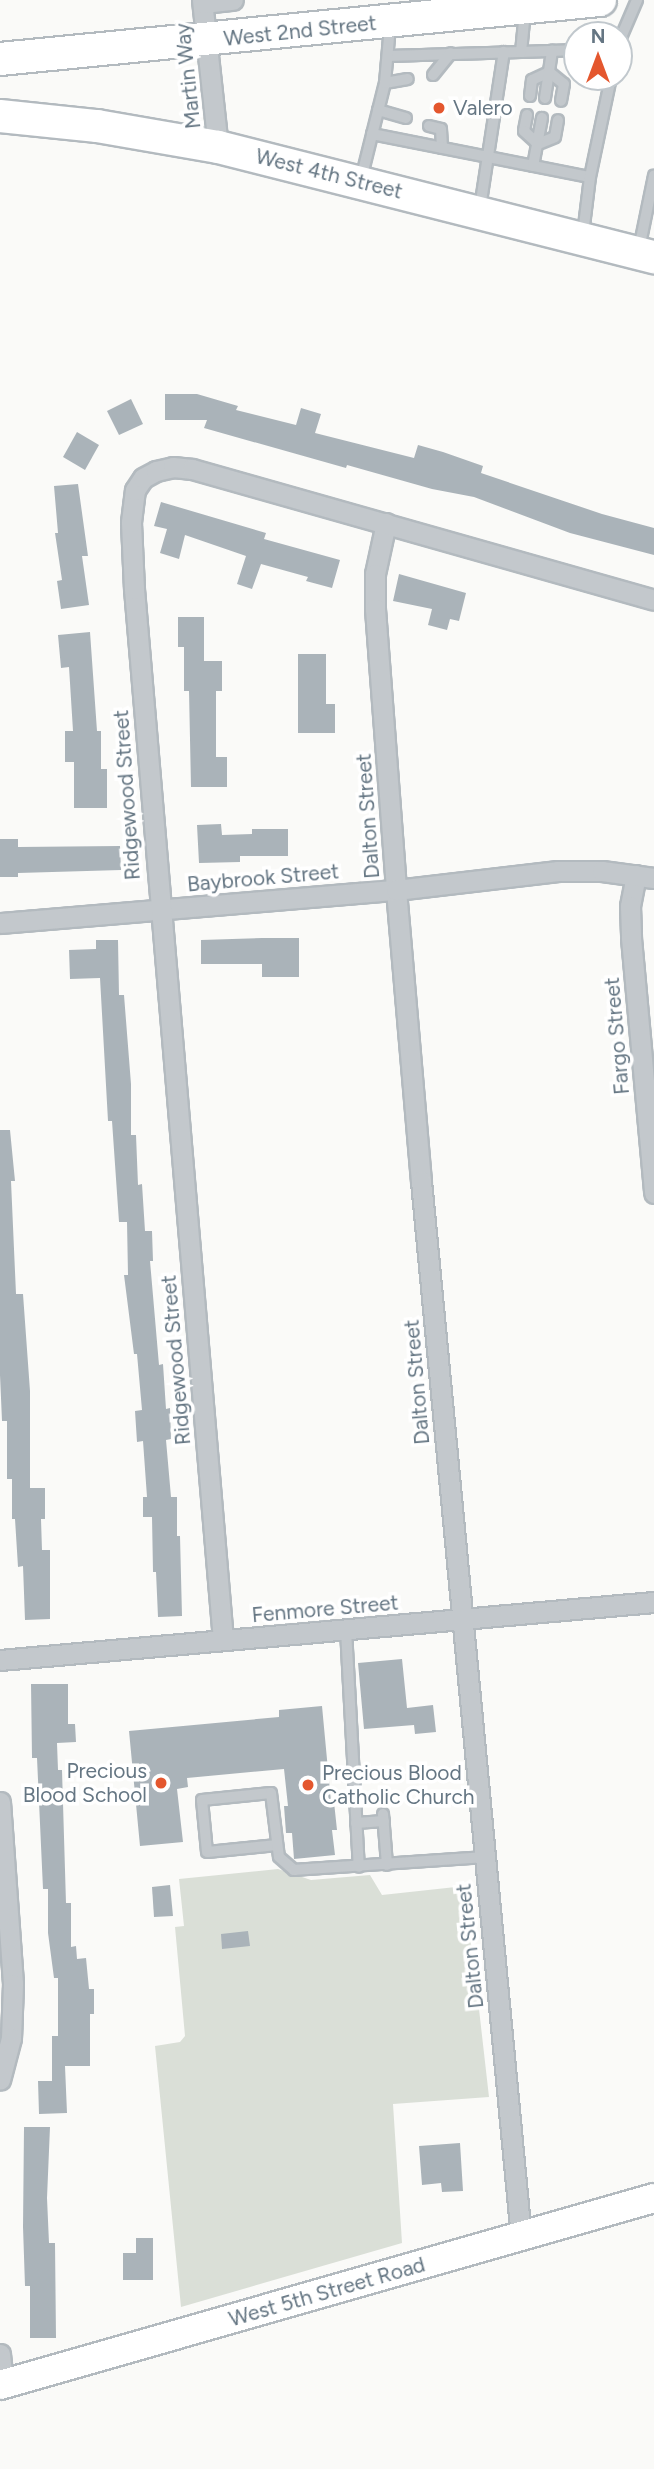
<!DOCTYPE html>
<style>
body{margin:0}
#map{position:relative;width:654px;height:2469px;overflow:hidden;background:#fafaf8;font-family:Figtree,sans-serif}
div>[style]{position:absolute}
.green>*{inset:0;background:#dadfd7}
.building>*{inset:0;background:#aab3b9}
.roads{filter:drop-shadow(2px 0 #b3babf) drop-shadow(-2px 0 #b3babf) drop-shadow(0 2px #b3babf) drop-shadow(0 -2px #b3babf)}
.lane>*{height:10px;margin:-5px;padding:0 5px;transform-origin:5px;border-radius:5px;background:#c3c8cc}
.street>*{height:19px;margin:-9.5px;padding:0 9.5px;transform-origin:9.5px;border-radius:9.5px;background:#c3c8cc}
.secondary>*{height:28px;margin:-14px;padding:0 14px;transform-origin:14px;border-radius:14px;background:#fff}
.primary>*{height:32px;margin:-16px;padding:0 16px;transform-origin:16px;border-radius:16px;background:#fff}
.dots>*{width:19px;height:19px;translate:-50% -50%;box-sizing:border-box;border:4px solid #fff;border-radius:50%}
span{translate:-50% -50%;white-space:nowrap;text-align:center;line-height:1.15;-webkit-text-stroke:7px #fff;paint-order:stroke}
.street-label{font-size:21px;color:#657683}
.poi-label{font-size:21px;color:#657683}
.left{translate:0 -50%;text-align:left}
.right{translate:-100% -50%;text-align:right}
.north{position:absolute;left:563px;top:21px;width:70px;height:70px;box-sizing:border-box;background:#fff;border:2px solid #c1c8cd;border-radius:50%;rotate:0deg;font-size:19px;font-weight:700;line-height:28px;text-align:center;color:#657683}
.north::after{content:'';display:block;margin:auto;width:24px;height:32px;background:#e4572e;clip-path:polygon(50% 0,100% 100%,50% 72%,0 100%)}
</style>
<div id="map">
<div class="green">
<div style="clip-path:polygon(278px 1869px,311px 1880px,370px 1875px,382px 1895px,465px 1886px,489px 2097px,393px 2104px,402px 2243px,181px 2307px,155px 2046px,180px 2042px,185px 2036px,175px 1927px,184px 1926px,179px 1879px)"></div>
</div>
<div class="building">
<div style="clip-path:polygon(165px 394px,197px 394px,238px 406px,236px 410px,296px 425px,301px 408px,321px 414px,315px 433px,414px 458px,418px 445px,443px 452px,483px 466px,481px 473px,602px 514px,654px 528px,654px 555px,570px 533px,474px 497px,432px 489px,347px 465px,346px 468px,204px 428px,207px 420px,165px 420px)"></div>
<div style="clip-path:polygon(131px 399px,143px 424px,119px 435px,107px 411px)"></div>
<div style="clip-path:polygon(77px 432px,99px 445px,85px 470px,63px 457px)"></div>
<div style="clip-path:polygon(78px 484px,88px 556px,82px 556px,89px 605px,61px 609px,57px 581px,62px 580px,55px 533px,58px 533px,54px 486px)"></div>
<div style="clip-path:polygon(161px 502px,266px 533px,264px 539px,340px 560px,332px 588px,306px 581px,308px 577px,261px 564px,252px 589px,237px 584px,246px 556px,185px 535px,179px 559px,160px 553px,167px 529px,154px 526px)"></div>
<div style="clip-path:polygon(399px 574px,466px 593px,459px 621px,450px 619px,447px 630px,428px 625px,432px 609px,393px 601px)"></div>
<div style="clip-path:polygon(178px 617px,204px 617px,204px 661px,222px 661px,222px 691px,216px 691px,216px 757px,227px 757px,227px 787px,191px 787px,189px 691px,184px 691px,184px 647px,178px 647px)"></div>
<div style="clip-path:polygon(90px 632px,97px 731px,101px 731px,101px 769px,107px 769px,107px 808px,74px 808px,74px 762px,65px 762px,65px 731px,73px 731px,69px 667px,61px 668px,58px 635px)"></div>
<div style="clip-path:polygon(298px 654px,326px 654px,326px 704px,335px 704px,335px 733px,298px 733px)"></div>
<div style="clip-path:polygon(221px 824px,222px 835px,252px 834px,252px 829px,288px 829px,288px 856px,240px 856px,240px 862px,199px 863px,197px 825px)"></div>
<div style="clip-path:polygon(0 839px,18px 839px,18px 847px,120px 846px,121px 870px,18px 873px,18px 877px,0 877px)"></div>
<div style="clip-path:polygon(262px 938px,299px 938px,299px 977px,262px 977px,262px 964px,201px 964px,201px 940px)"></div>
<div style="clip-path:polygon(96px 940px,118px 940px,119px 995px,124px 995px,131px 1084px,131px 1135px,136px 1135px,138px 1185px,142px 1184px,145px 1231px,152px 1231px,153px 1261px,150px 1261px,159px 1365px,163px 1364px,166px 1409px,170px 1408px,171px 1439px,166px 1440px,171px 1497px,177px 1497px,177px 1536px,180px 1536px,182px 1616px,158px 1617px,156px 1572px,153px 1572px,152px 1517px,143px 1517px,143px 1497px,147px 1497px,143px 1441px,137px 1442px,135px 1411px,142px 1410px,137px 1354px,134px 1354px,124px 1275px,128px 1275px,127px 1222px,119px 1222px,112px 1121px,108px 1121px,100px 978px,70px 979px,69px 950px,96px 949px)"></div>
<div style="clip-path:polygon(0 1130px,10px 1130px,15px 1181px,11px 1181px,16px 1294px,23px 1294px,30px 1391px,30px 1488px,45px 1488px,45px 1519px,41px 1519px,42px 1550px,50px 1550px,50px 1619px,25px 1620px,23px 1566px,18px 1567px,15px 1519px,12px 1519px,12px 1479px,7px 1479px,7px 1421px,2px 1421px,0 1375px)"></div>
<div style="clip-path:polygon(402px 1659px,407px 1708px,433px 1705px,436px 1732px,415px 1734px,414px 1725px,364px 1729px,358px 1663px)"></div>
<div style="clip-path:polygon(31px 1684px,68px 1684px,68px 1724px,75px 1724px,76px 1742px,57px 1743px,58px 1770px,62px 1770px,66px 1903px,71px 1903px,71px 1947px,76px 1946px,77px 1959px,86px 1958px,89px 1989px,94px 1989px,94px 2014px,90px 2014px,90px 2066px,65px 2066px,67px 2113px,39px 2114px,38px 2081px,52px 2081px,52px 2036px,58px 2036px,58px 1978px,54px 1978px,48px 1933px,48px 1889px,43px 1889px,37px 1758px,32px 1758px)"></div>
<div style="clip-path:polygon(322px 1706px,331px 1802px,334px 1802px,337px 1830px,332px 1830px,335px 1855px,294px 1859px,292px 1833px,286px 1833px,284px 1806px,288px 1806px,284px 1769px,187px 1778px,188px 1787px,177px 1789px,183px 1842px,140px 1846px,129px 1731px,279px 1717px,279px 1710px)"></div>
<div style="clip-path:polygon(170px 1885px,173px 1916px,154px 1917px,152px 1887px)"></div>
<div style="clip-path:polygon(248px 1931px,250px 1946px,222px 1949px,221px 1934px)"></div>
<div style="clip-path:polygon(24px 2127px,50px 2127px,47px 2198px,49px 2243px,55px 2243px,56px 2338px,30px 2338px,30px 2286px,25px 2286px,23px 2227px)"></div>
<div style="clip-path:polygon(460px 2143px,463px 2191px,442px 2192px,441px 2183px,422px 2185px,419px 2146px)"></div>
<div style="clip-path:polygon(136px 2238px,153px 2238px,153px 2280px,123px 2280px,123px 2253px,136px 2253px)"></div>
</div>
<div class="roads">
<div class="lane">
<div style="left:619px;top:42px;width:46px;rotate:-66.8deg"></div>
<div style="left:521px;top:52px;width:56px;rotate:-2deg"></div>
<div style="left:388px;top:56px;width:133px;rotate:-1.7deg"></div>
<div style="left:521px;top:52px;width:41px;rotate:-84.4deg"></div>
<div style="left:433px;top:75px;width:28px;rotate:-51deg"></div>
<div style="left:385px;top:83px;width:23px;rotate:-10deg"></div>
<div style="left:530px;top:96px;width:16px;rotate:-83deg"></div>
<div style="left:532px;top:80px;width:19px;rotate:-25deg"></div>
<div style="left:549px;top:72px;width:19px;rotate:39deg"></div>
<div style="left:564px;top:84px;width:17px;rotate:100deg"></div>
<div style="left:545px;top:98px;width:48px;rotate:-81.5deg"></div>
<div style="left:378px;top:110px;width:29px;rotate:16deg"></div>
<div style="left:527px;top:115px;width:16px;rotate:101deg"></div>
<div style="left:524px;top:131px;width:19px;rotate:43deg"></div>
<div style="left:538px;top:144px;width:18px;rotate:-22deg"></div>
<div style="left:555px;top:137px;width:17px;rotate:-80deg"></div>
<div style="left:429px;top:126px;width:12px;rotate:14deg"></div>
<div style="left:441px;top:129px;width:19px;rotate:87deg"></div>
<div style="left:372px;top:134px;width:222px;rotate:11.2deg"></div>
<div style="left:590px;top:177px;width:57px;rotate:97deg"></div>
<div style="left:533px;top:166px;width:49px;rotate:-79.4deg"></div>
<div style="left:590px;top:177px;width:102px;rotate:-78.1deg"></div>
<div style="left:361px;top:179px;width:99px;rotate:-76deg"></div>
<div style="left:385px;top:83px;width:57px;rotate:-85deg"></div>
<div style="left:480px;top:208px;width:158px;rotate:-81.3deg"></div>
<div style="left:639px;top:249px;width:75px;rotate:-78.4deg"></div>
<div style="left:346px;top:1630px;width:237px;rotate:86.9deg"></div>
<div style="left:383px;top:1814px;width:51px;rotate:85.5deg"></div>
<div style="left:356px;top:1823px;width:28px;rotate:-4deg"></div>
<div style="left:277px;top:1845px;width:70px;rotate:174.3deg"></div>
<div style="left:207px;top:1852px;width:52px;rotate:-95.5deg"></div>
<div style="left:202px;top:1800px;width:69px;rotate:-5.8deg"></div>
<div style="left:271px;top:1793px;width:64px;rotate:82.9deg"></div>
<div style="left:279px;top:1857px;width:20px;rotate:41deg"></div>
<div style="left:294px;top:1870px;width:191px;rotate:-3.9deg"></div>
</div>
<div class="street">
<div style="left:202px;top:0;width:148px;rotate:83.8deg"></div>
<div style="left:203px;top:3px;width:30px;rotate:-6deg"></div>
<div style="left:386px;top:523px;width:52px;rotate:102.2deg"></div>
<div style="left:375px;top:574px;width:35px;rotate:90deg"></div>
<div style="left:375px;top:609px;width:282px;rotate:85.7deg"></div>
<div style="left:396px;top:890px;width:292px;rotate:85.1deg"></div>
<div style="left:421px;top:1181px;width:1060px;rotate:84.59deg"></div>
<div style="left:636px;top:875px;width:32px;rotate:101deg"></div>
<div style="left:630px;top:906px;width:32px;rotate:88deg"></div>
<div style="left:631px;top:938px;width:256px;rotate:84.8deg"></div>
<div style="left:0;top:923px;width:397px;rotate:-4.8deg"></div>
<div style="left:396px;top:890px;width:163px;rotate:-6.7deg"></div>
<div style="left:558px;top:871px;width:44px"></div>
<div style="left:602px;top:871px;width:52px;rotate:7.7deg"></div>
<div style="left:223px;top:1640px;width:1055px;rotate:-94.84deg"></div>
<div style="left:134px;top:589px;width:67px;rotate:-92.6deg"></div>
<div style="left:131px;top:522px;width:32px;rotate:-83deg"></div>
<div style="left:135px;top:490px;width:14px;rotate:-56deg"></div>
<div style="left:143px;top:478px;width:15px;rotate:-28deg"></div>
<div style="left:156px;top:471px;width:17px;rotate:-13deg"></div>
<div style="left:173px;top:467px;width:19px;rotate:6deg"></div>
<div style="left:192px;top:469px;width:480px;rotate:15.8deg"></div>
<div style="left:0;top:1660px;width:657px;rotate:-5.07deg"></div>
<div style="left:0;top:1802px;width:182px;rotate:85.9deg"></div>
<div style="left:13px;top:1984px;width:54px;rotate:92.1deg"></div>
<div style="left:11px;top:2038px;width:43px;rotate:104.7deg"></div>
<div style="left:0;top:2354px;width:30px;rotate:84deg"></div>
</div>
<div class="secondary">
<div style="left:0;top:2385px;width:680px;rotate:-15.96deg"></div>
</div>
<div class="primary">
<div style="left:0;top:59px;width:603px;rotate:-5.62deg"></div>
<div style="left:0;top:116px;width:98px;rotate:5.9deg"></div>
<div style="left:97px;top:126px;width:123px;rotate:9.8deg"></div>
<div style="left:218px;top:147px;width:450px;rotate:14.2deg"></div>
</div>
</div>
<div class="dots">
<div style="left:439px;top:108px;background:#e4572e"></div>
<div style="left:161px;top:1783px;background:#e4572e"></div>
<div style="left:308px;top:1785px;background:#e4572e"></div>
</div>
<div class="street-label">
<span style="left:300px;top:31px;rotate:-6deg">West 2nd Street</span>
<span style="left:188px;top:76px;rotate:-96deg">Martin Way</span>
<span style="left:329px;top:174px;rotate:14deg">West 4th Street</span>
<span style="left:127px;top:795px;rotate:-94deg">Ridgewood Street</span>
<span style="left:368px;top:816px;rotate:-94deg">Dalton Street</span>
<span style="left:263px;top:878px;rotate:-5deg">Baybrook Street</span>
<span style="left:617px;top:1036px;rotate:-95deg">Fargo Street</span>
<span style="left:176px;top:1360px;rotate:-95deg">Ridgewood Street</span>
<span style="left:417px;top:1382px;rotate:-95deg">Dalton Street</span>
<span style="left:325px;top:1609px;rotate:-5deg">Fenmore Street</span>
<span style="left:470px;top:1946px;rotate:-96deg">Dalton Street</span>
<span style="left:327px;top:2292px;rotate:-16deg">West 5th Street Road</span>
</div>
<div class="poi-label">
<span class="left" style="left:453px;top:108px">Valero</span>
<span class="right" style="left:147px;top:1783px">Precious<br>Blood School</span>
<span class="left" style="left:322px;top:1785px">Precious Blood<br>Catholic Church</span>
</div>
<div class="north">N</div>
</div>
